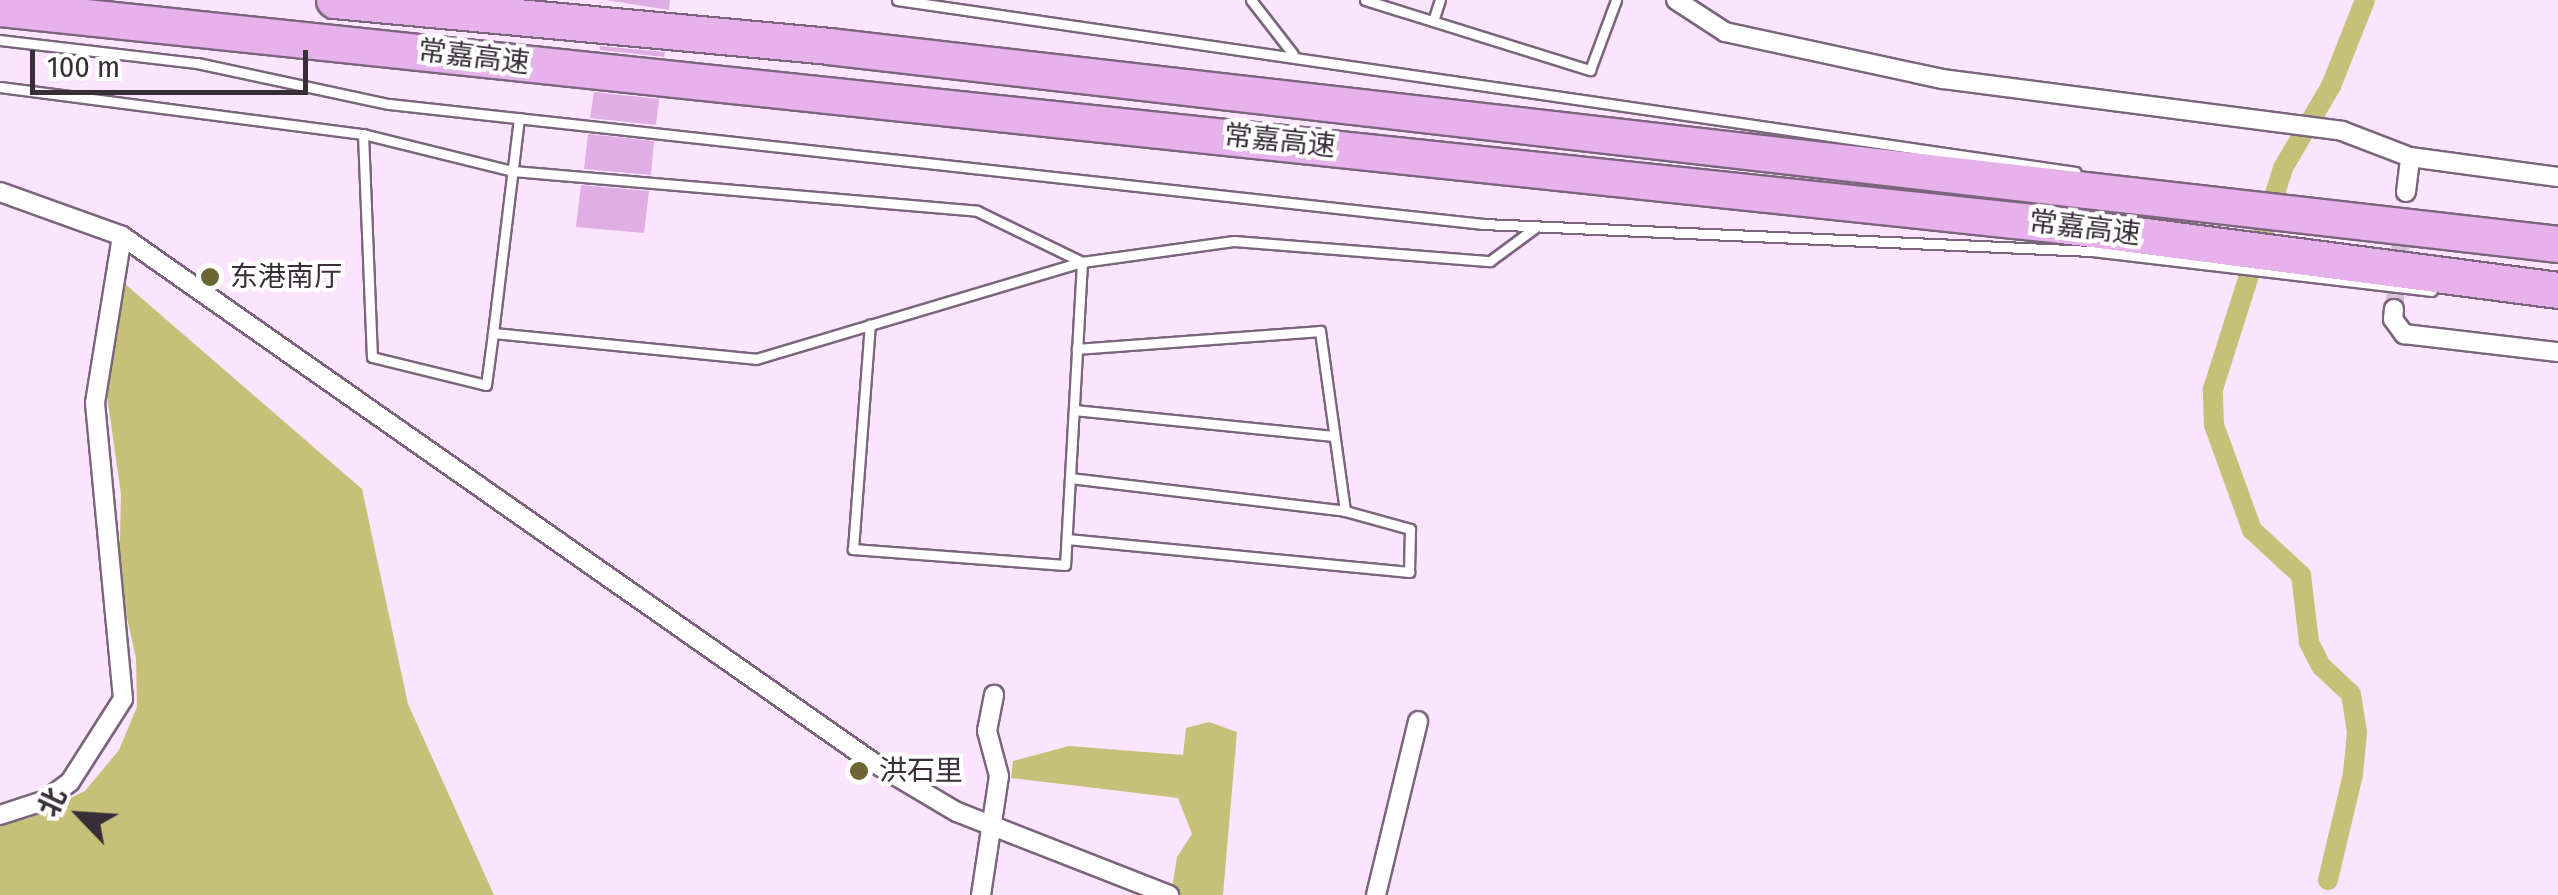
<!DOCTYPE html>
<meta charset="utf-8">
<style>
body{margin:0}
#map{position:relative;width:2558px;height:895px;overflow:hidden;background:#fce4fe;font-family:"Fira Sans Condensed","Noto Sans SC",sans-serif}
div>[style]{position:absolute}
.water>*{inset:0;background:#c7c079}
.canal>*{height:20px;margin:-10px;padding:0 10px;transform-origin:10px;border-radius:10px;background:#c7c079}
.building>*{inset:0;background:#e0aee4}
.street-tunnel>*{height:18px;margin-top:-9px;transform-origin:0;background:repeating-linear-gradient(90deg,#d5c0d6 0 18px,transparent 0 27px)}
.roads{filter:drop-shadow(2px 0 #7a657c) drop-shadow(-2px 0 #7a657c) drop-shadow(0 2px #7a657c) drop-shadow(0 -2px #7a657c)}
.lane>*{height:9px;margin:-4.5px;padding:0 4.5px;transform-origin:4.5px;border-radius:4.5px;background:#fff}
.street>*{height:18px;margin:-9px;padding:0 9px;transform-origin:9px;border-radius:9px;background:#fff}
.highway>*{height:35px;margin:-17.5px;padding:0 17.5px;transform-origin:17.5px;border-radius:17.5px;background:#e7b1ec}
.dots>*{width:28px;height:28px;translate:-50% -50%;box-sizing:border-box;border:5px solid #fff;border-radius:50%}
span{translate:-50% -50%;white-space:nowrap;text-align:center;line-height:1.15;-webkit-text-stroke:8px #fff;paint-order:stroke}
.street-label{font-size:28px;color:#372e38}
.poi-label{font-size:28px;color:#372e38}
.left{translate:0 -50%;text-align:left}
.north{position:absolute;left:30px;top:765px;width:100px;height:100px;-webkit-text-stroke:8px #fff;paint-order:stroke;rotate:295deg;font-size:28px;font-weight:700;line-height:40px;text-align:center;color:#372e38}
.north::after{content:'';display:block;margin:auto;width:35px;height:45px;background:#372e38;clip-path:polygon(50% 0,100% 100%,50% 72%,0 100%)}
.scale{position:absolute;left:30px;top:50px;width:278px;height:45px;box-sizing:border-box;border:5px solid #372e38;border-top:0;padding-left:12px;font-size:30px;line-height:35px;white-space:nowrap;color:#372e38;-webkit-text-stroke:8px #fff;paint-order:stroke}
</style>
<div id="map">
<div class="water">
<div style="clip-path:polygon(124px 283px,362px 489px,408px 704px,494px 895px,0 895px,0 823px,29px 818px,85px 791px,119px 750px,137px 707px,136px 658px,119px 582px,121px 494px,106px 389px,115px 287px)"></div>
<div style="clip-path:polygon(1209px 722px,1237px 732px,1223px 895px,1171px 895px,1177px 857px,1192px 834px,1178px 798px,1011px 778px,1013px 761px,1069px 746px,1183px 755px,1186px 728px)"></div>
</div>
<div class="canal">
<div style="left:2328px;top:880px;width:109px;rotate:-76.7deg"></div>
<div style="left:2353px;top:774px;width:42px;rotate:-84.6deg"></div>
<div style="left:2357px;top:732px;width:38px;rotate:-99deg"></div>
<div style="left:2351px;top:694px;width:41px;rotate:-137deg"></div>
<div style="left:2321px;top:666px;width:27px;rotate:-117deg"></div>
<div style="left:2309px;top:642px;width:67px;rotate:-96.8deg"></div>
<div style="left:2301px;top:575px;width:67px;rotate:-137.4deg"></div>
<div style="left:2252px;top:530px;width:112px;rotate:-109.9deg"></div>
<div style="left:2214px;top:425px;width:36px;rotate:-92deg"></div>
<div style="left:2213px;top:389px;width:232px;rotate:-72.4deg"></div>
<div style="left:2283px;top:168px;width:95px;rotate:-59.7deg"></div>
<div style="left:2331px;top:86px;width:92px;rotate:-68.4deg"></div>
</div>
<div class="building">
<div style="clip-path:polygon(606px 0,670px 0,669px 10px)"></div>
<div style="clip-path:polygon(600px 46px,665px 52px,664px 57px,600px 50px)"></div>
<div style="clip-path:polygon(594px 92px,659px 99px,656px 125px,590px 118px)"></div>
<div style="clip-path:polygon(588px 134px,654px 141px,651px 175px,584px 169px)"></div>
<div style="clip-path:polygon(581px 185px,649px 191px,644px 233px,576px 227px)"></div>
</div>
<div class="street-tunnel">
<div style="left:2394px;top:309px;width:118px;rotate:-84.1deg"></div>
</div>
<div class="roads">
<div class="lane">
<div style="left:897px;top:0;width:1191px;rotate:8.3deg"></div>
<div style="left:1251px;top:0;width:68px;rotate:52.1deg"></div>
<div style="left:1365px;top:0;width:236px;rotate:17.3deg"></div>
<div style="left:1590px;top:70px;width:75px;rotate:-69.6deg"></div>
<div style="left:1433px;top:21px;width:22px;rotate:-72deg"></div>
<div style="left:0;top:40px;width:198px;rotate:6.7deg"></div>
<div style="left:197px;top:63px;width:196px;rotate:12.1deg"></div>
<div style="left:389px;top:104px;width:1101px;rotate:6.26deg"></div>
<div style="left:1483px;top:224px;width:610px;rotate:2.54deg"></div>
<div style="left:2092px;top:251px;width:342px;rotate:6.7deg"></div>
<div style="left:0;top:87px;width:366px;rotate:7.4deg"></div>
<div style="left:363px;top:134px;width:154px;rotate:13.9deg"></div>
<div style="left:513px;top:171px;width:466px;rotate:4.9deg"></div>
<div style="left:977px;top:211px;width:117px;rotate:25.9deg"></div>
<div style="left:1082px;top:262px;width:303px;rotate:93.2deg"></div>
<div style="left:1065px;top:565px;width:213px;rotate:-175.7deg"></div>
<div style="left:853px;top:549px;width:225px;rotate:-85.7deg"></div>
<div style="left:519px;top:118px;width:217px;rotate:96.9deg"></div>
<div style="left:493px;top:333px;width:264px;rotate:5.6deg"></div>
<div style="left:756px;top:359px;width:340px;rotate:-16.6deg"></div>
<div style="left:1082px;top:262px;width:153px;rotate:-7.9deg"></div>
<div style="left:1234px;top:241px;width:257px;rotate:4.5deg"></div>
<div style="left:1490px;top:261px;width:57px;rotate:-36.5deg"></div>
<div style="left:363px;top:134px;width:223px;rotate:87.7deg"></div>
<div style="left:372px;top:357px;width:117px;rotate:13.8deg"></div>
<div style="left:486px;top:385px;width:52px;rotate:-82.3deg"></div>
<div style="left:1074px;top:410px;width:261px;rotate:5.7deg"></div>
<div style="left:1070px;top:478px;width:277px;rotate:6.8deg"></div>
<div style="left:1067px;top:539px;width:344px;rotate:5.5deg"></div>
<div style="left:1409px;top:572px;width:43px;rotate:-88.7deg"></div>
<div style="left:1410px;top:529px;width:67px;rotate:-164.5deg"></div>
<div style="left:1345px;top:511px;width:182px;rotate:-97.9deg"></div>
<div style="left:1320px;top:331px;width:244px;rotate:175.8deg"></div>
</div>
<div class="street">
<div style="left:1676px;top:0;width:59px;rotate:33.1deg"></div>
<div style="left:1725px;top:32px;width:223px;rotate:12.2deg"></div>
<div style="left:1943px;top:79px;width:402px;rotate:7.4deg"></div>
<div style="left:2342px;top:131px;width:73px;rotate:20.9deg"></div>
<div style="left:0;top:192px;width:130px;rotate:19.8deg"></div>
<div style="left:122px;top:236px;width:915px;rotate:35.03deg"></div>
<div style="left:871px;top:761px;width:100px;rotate:30.7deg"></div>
<div style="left:957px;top:812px;width:228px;rotate:21.4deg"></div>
<div style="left:2406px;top:192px;width:35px;rotate:-83deg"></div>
<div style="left:2410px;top:157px;width:149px;rotate:7.7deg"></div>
<div style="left:2394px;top:309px;width:10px;rotate:96deg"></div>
<div style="left:2393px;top:319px;width:19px;rotate:54deg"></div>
<div style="left:2404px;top:334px;width:155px;rotate:6.7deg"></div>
<div style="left:0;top:815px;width:48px;rotate:-18.1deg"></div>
<div style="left:46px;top:800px;width:30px;rotate:-37deg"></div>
<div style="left:70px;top:782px;width:98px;rotate:-57.4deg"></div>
<div style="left:123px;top:699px;width:297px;rotate:-95.4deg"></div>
<div style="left:95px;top:403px;width:169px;rotate:-80.8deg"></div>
<div style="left:981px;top:895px;width:120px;rotate:-81.4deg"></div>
<div style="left:999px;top:776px;width:47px;rotate:-104.9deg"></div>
<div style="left:987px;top:731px;width:37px;rotate:-79deg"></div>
<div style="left:1376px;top:895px;width:179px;rotate:-76.4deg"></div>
</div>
<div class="highway">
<div style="left:334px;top:0;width:496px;rotate:5.3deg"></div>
<div style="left:828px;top:46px;width:1741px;rotate:6.53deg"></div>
<div style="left:0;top:8px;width:2072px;rotate:6.01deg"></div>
<div style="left:2061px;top:225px;width:501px;rotate:7.45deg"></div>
</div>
</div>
<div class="dots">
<div style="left:210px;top:277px;background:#6b6633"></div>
<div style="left:859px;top:771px;background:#6b6633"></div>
</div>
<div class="street-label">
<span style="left:474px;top:57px;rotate:7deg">常嘉高速</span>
<span style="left:1280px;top:141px;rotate:6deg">常嘉高速</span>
<span style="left:2085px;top:228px;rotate:7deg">常嘉高速</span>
</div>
<div class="poi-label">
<span class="left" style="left:230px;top:277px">东港南厅</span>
<span class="left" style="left:879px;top:771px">洪石里</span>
</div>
<div class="north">北</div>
<div class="scale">100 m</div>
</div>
